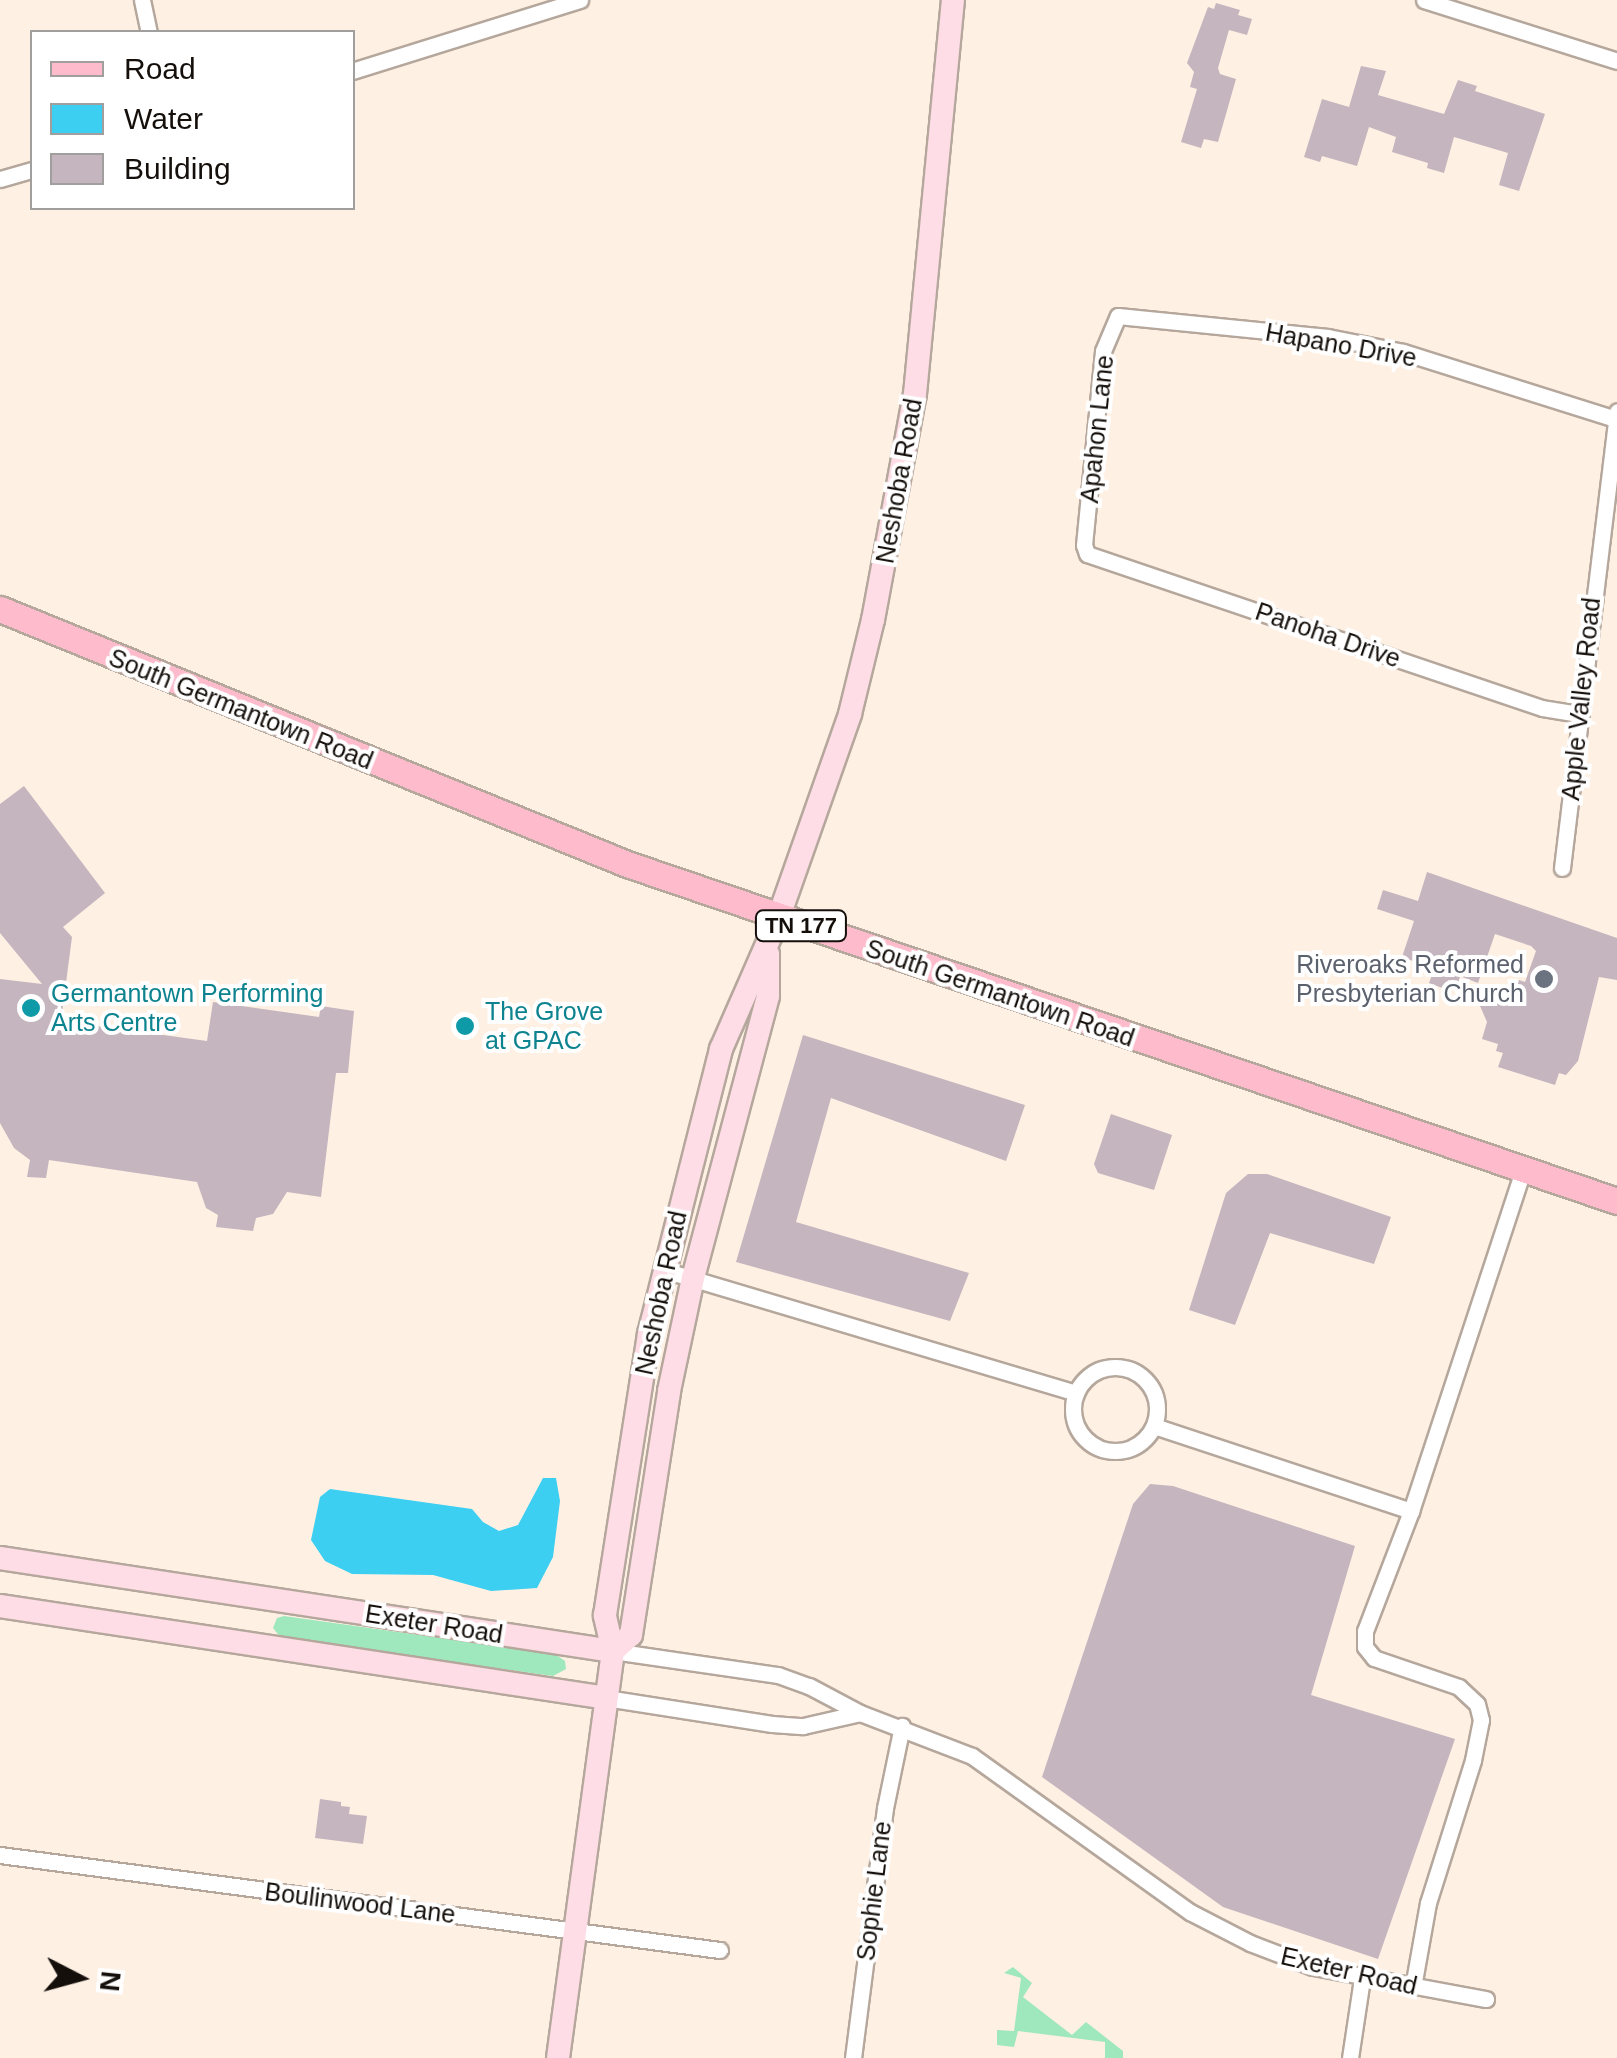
<!DOCTYPE html>
<style>
body{margin:0}
#map{position:relative;width:1617px;height:2058px;overflow:hidden;background:#fff0e4;font-family:Arial,sans-serif}
div>[style]{position:absolute}
.green>*{inset:0;background:#9fe7bc}
.water>*{inset:0;background:#3ccff1}
.building>*{inset:0;background:#c4b5be}
.roads{filter:drop-shadow(2px 0 #b5a79c) drop-shadow(-2px 0 #b5a79c) drop-shadow(0 2px #b5a79c) drop-shadow(0 -2px #b5a79c)}
.street>*{height:15px;margin:-7.5px;padding:0 7.5px;transform-origin:7.5px;border-radius:7.5px;background:#fff}
.street>.ring{margin:-7.5px;padding:0;box-sizing:content-box;background:none;border:15px solid #fff;border-radius:50%}
.secondary>*{height:22px;margin:-11px;padding:0 11px;transform-origin:11px;border-radius:11px;background:#fedde6}
.primary>*{height:25px;margin:-12.5px;padding:0 12.5px;transform-origin:12.5px;border-radius:12.5px;background:#fdbbcc}
.dots>*{width:28px;height:28px;translate:-50% -50%;box-sizing:border-box;border:5px solid #fff;border-radius:50%}
span{translate:-50% -50%;white-space:nowrap;text-align:center;line-height:1.15;-webkit-text-stroke:8px #fff;paint-order:stroke}
.shield-label span{padding:2px 8px;background:#fff;border:2px solid;border-radius:8px;-webkit-text-stroke-width:0}
.shield-label{font-size:22px;color:#140f0b;font-weight:700}
.street-label{font-size:25px;color:#140f0b}
.worship-label{font-size:25px;color:#5b616d}
.right{translate:-100% -50%;text-align:right}
.culture-label{font-size:25px;color:#0d838f}
.left{translate:0 -50%;text-align:left}
.legend{position:absolute;left:30px;top:30px;width:325px;height:180px;box-sizing:border-box;background:#fff;border:2px solid #a19f9d;margin:0;padding:12px 18px;list-style:none;font-size:30px;color:#140f0b}
.legend li{display:flex;align-items:center;gap:20px;height:50px}
.legend b{width:50px;border:2px solid #a19f9d}
.north{position:absolute;left:30px;top:1928px;width:100px;height:100px;-webkit-text-stroke:8px #fff;paint-order:stroke;rotate:96deg;font-size:28px;font-weight:700;line-height:40px;text-align:center;color:#140f0b}
.north::after{content:'';display:block;margin:auto;width:35px;height:45px;background:#140f0b;clip-path:polygon(50% 0,100% 100%,50% 72%,0 100%)}
</style>
<div id="map">
<div class="green">
<div style="clip-path:polygon(284px 1616px,555px 1654px,565px 1661px,566px 1669px,553px 1676px,281px 1638px,273px 1628px,277px 1618px)"></div>
<div style="clip-path:polygon(1013px 1967px,1032px 1983px,1023px 1997px,1072px 2035px,1086px 2022px,1123px 2051px,1123px 2058px,1105px 2058px,1105px 2042px,1018px 2031px,1014px 2047px,997px 2045px,997px 2030px,1014px 2031px,1021px 1978px,1004px 1973px)"></div>
</div>
<div class="water">
<div style="clip-path:polygon(543px 1478px,556px 1478px,560px 1501px,553px 1557px,537px 1588px,491px 1591px,433px 1575px,352px 1574px,325px 1561px,311px 1540px,320px 1497px,330px 1489px,472px 1509px,483px 1522px,499px 1531px,518px 1525px)"></div>
</div>
<div class="building">
<div style="clip-path:polygon(1216px 3px,1240px 10px,1238px 15px,1252px 19px,1247px 35px,1229px 30px,1218px 68px,1220px 74px,1236px 79px,1218px 142px,1204px 139px,1201px 148px,1181px 142px,1197px 89px,1190px 87px,1194px 72px,1187px 63px,1208px 7px,1214px 9px)"></div>
<div style="clip-path:polygon(1361px 66px,1386px 71px,1378px 95px,1444px 114px,1458px 80px,1477px 86px,1475px 91px,1545px 114px,1519px 191px,1499px 185px,1508px 153px,1454px 137px,1444px 173px,1427px 168px,1428px 163px,1392px 152px,1396px 137px,1369px 127px,1357px 166px,1322px 156px,1320px 162px,1304px 157px,1322px 99px,1349px 107px)"></div>
<div style="clip-path:polygon(24px 786px,105px 893px,63px 927px,72px 937px,61px 1021px,207px 1041px,213px 1002px,319px 1017px,321px 1006px,354px 1011px,348px 1073px,336px 1073px,321px 1197px,287px 1192px,273px 1214px,256px 1218px,253px 1231px,216px 1227px,218px 1215px,206px 1208px,197px 1182px,49px 1160px,46px 1178px,27px 1177px,30px 1160px,14px 1148px,0 1123px,0 979px,42px 984px,0 933px,0 804px)"></div>
<div style="clip-path:polygon(1427px 872px,1617px 938px,1617px 980px,1599px 977px,1578px 1061px,1566px 1075px,1559px 1073px,1555px 1085px,1498px 1067px,1503px 1053px,1496px 1051px,1498px 1044px,1482px 1039px,1487px 1022px,1480px 1006px,1517px 988px,1519px 980px,1525px 982px,1536px 951px,1531px 946px,1495px 934px,1478px 983px,1460px 976px,1458px 984px,1448px 980px,1445px 989px,1429px 983px,1432px 975px,1422px 971px,1424px 965px,1402px 957px,1414px 921px,1377px 909px,1383px 890px,1418px 901px)"></div>
<div style="clip-path:polygon(803px 1035px,1025px 1105px,1006px 1161px,831px 1098px,796px 1222px,969px 1273px,950px 1321px,736px 1262px)"></div>
<div style="clip-path:polygon(1111px 1114px,1172px 1135px,1154px 1190px,1098px 1173px,1094px 1164px)"></div>
<div style="clip-path:polygon(1248px 1174px,1267px 1174px,1391px 1217px,1374px 1264px,1270px 1233px,1235px 1325px,1189px 1310px,1226px 1193px)"></div>
<div style="clip-path:polygon(1150px 1484px,1173px 1486px,1355px 1546px,1311px 1695px,1455px 1739px,1378px 1959px,1223px 1907px,1042px 1777px,1133px 1504px)"></div>
<div style="clip-path:polygon(320px 1799px,341px 1802px,341px 1806px,350px 1807px,349px 1814px,367px 1816px,363px 1844px,315px 1838px)"></div>
</div>
<div class="roads">
<div class="street">
<div style="left:142px;top:0;width:33px;rotate:78deg"></div>
<div style="left:1424px;top:0;width:202px;rotate:17.5deg"></div>
<div style="left:352px;top:71px;width:239px;rotate:-17.3deg"></div>
<div style="left:0;top:179px;width:33px;rotate:-16deg"></div>
<div style="left:1579px;top:714px;width:37px;rotate:-171deg"></div>
<div style="left:1542px;top:708px;width:480px;rotate:-161.3deg"></div>
<div style="left:1087px;top:554px;width:9px;rotate:-108deg"></div>
<div style="left:1084px;top:545px;width:195px;rotate:-84.4deg"></div>
<div style="left:1103px;top:351px;width:38px;rotate:-67deg"></div>
<div style="left:1118px;top:316px;width:211px;rotate:5.7deg"></div>
<div style="left:1328px;top:337px;width:76px;rotate:11.3deg"></div>
<div style="left:1403px;top:352px;width:222px;rotate:17.5deg"></div>
<div style="left:1562px;top:868px;width:460px;rotate:-83.1deg"></div>
<div style="left:667px;top:1271px;width:427px;rotate:16.6deg"></div>
<div class="ring" style="left:1073px;top:1367px;width:69px;height:69px"></div>
<div style="left:1154px;top:1426px;width:271px;rotate:18.3deg"></div>
<div style="left:613px;top:1651px;width:167px;rotate:8.3deg"></div>
<div style="left:778px;top:1675px;width:33px;rotate:20deg"></div>
<div style="left:809px;top:1686px;width:58px;rotate:27.9deg"></div>
<div style="left:860px;top:1713px;width:120px;rotate:21deg"></div>
<div style="left:972px;top:1756px;width:268px;rotate:35.6deg"></div>
<div style="left:1190px;top:1912px;width:68px;rotate:27.3deg"></div>
<div style="left:1250px;top:1943px;width:67px;rotate:20.9deg"></div>
<div style="left:1313px;top:1967px;width:176px;rotate:10.5deg"></div>
<div style="left:606px;top:1698px;width:168px;rotate:8.9deg"></div>
<div style="left:772px;top:1724px;width:31px;rotate:4deg"></div>
<div style="left:803px;top:1726px;width:58px;rotate:-12.8deg"></div>
<div style="left:0;top:1855px;width:726px;rotate:7.52deg"></div>
<div style="left:1413px;top:1987px;width:85px;rotate:-79.9deg"></div>
<div style="left:1428px;top:1903px;width:150px;rotate:-72.5deg"></div>
<div style="left:1473px;top:1760px;width:41px;rotate:-78.7deg"></div>
<div style="left:1481px;top:1720px;width:16px;rotate:-104deg"></div>
<div style="left:1477px;top:1704px;width:25px;rotate:-137deg"></div>
<div style="left:1459px;top:1687px;width:90px;rotate:-161.2deg"></div>
<div style="left:1374px;top:1658px;width:14px;rotate:-129deg"></div>
<div style="left:1365px;top:1647px;width:16px;rotate:-90deg"></div>
<div style="left:1365px;top:1631px;width:129px;rotate:-69deg"></div>
<div style="left:1411px;top:1511px;width:359px;rotate:-71.8deg"></div>
<div style="left:853px;top:2058px;width:252px;rotate:-82.7deg"></div>
<div style="left:885px;top:1808px;width:84px;rotate:-78.3deg"></div>
<div style="left:1350px;top:2058px;width:80px;rotate:-81.4deg"></div>
</div>
<div class="secondary">
<div style="left:0;top:1558px;width:620px;rotate:8.63deg"></div>
<div style="left:0;top:1606px;width:613px;rotate:8.63deg"></div>
<div style="left:613px;top:1651px;width:24px;rotate:-42deg"></div>
<div style="left:631px;top:1635px;width:247px;rotate:-81.1deg"></div>
<div style="left:669px;top:1391px;width:116px;rotate:-78deg"></div>
<div style="left:693px;top:1278px;width:292px;rotate:-75.1deg"></div>
<div style="left:768px;top:996px;width:42px;rotate:-90deg"></div>
<div style="left:558px;top:2058px;width:411px;rotate:-82.3deg"></div>
<div style="left:613px;top:1651px;width:37px;rotate:-103deg"></div>
<div style="left:605px;top:1615px;width:284px;rotate:-81.1deg"></div>
<div style="left:649px;top:1334px;width:294px;rotate:-75.8deg"></div>
<div style="left:721px;top:1049px;width:142px;rotate:-66.3deg"></div>
<div style="left:778px;top:919px;width:217px;rotate:-70.6deg"></div>
<div style="left:850px;top:714px;width:97px;rotate:-76.3deg"></div>
<div style="left:873px;top:620px;width:230px;rotate:-79.5deg"></div>
<div style="left:915px;top:394px;width:396px;rotate:-84.5deg"></div>
</div>
<div class="primary">
<div style="left:0;top:609px;width:677px;rotate:22.13deg"></div>
<div style="left:627px;top:864px;width:1046px;rotate:18.8deg"></div>
</div>
</div>
<div class="dots">
<div style="left:1544px;top:979px;background:#6b7280"></div>
<div style="left:31px;top:1008px;background:#0f9aa8"></div>
<div style="left:465px;top:1026px;background:#0f9aa8"></div>
</div>
<div class="shield-label">
<span style="left:801px;top:926px">TN 177</span>
</div>
<div class="street-label">
<span style="left:1341px;top:345px;rotate:10deg">Hapano Drive</span>
<span style="left:1097px;top:429px;rotate:-84deg">Apahon Lane</span>
<span style="left:899px;top:481px;rotate:-80deg">Neshoba Road</span>
<span style="left:1328px;top:635px;rotate:19deg">Panoha Drive</span>
<span style="left:1581px;top:699px;rotate:-84deg">Apple Valley Road</span>
<span style="left:241px;top:709px;rotate:22deg">South Germantown Road</span>
<span style="left:1000px;top:993px;rotate:19deg">South Germantown Road</span>
<span style="left:661px;top:1293px;rotate:-78deg">Neshoba Road</span>
<span style="left:434px;top:1624px;rotate:9deg">Exeter Road</span>
<span style="left:874px;top:1891px;rotate:-83deg">Sophie Lane</span>
<span style="left:360px;top:1903px;rotate:7deg">Boulinwood Lane</span>
<span style="left:1349px;top:1971px;rotate:13deg">Exeter Road</span>
</div>
<div class="worship-label">
<span class="right" style="left:1524px;top:979px">Riveroaks Reformed<br>Presbyterian Church</span>
</div>
<div class="culture-label">
<span class="left" style="left:51px;top:1008px">Germantown Performing<br>Arts Centre</span>
<span class="left" style="left:485px;top:1026px">The Grove<br>at GPAC</span>
</div>
<ul class="legend">
<li><b style="height:12px;background:#fdbbcc"></b>Road</li>
<li><b style="height:28px;background:#3ccff1"></b>Water</li>
<li><b style="height:28px;background:#c4b5be"></b>Building</li>
</ul>
<div class="north">N</div>
</div>
